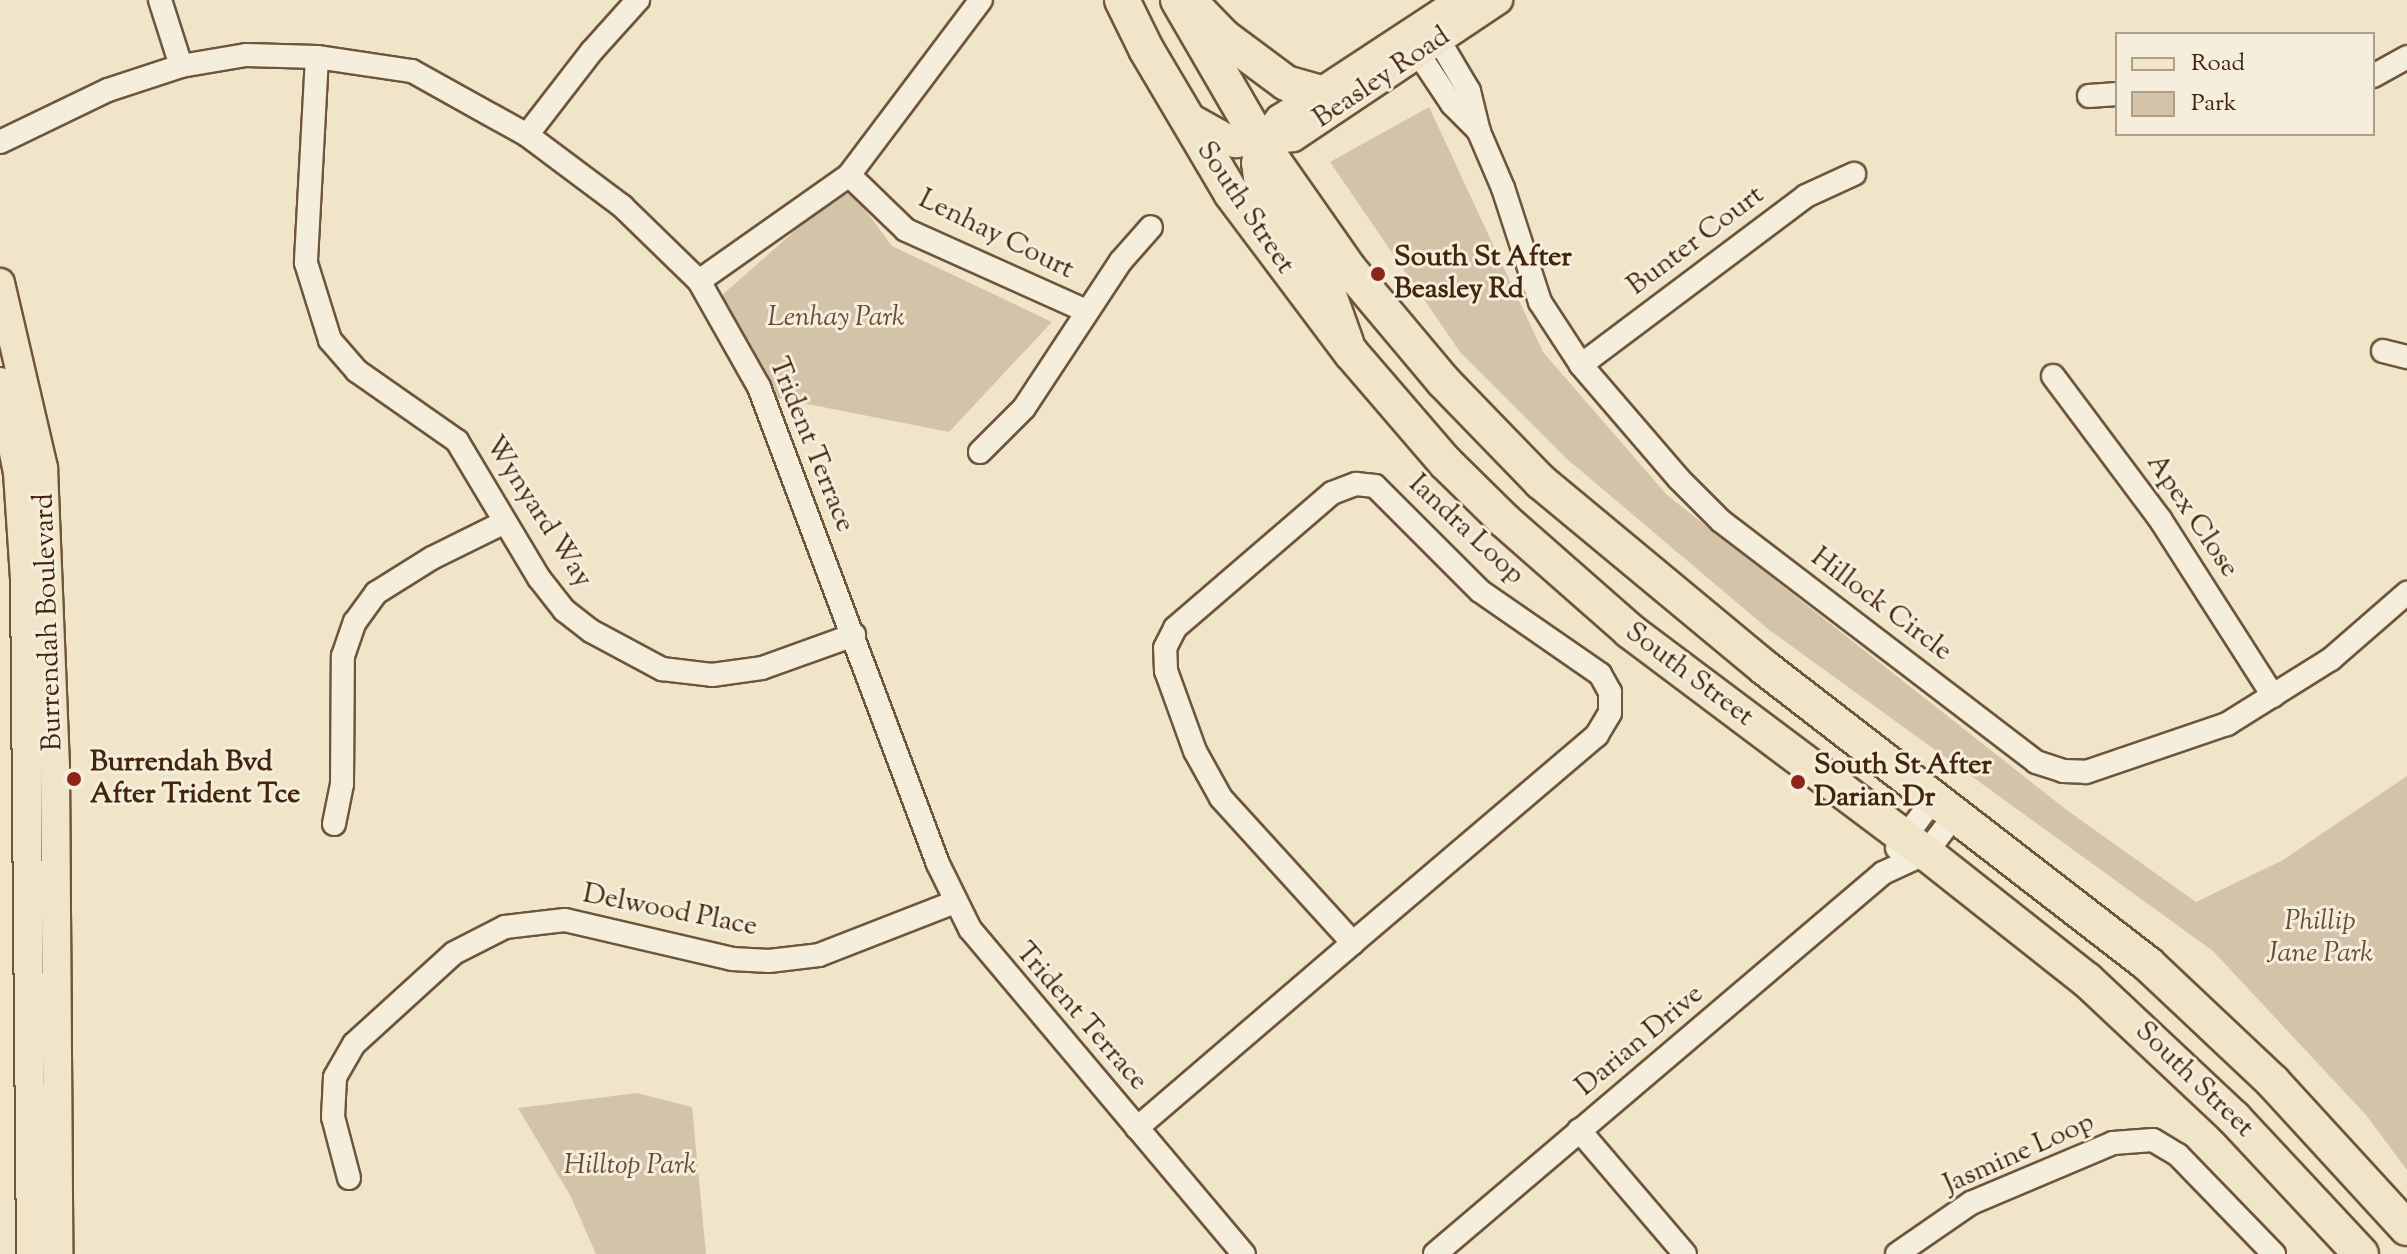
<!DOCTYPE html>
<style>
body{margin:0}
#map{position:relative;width:2407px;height:1254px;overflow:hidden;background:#f0e5c9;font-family:"Sorts Mill Goudy",serif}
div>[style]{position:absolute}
.green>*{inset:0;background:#d3c4a9}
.roads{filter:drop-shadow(2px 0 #6f553a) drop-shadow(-2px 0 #6f553a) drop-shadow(0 2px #6f553a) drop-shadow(0 -2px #6f553a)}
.minor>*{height:22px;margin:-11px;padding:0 11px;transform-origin:11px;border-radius:11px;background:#f5eedc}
.major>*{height:28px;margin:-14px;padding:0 14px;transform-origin:14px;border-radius:14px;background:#f0e5c9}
.highway>*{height:34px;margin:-17px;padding:0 17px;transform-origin:17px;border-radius:17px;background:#f0e5c9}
.dots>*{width:22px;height:22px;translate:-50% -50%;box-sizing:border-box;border:4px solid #f5eedc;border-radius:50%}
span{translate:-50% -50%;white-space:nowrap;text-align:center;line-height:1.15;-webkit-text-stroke:6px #f5eedc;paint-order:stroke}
.street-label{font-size:28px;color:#44250b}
.poi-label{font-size:28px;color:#44250b;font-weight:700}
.left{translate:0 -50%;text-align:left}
.park-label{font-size:28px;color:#684d32;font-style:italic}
.legend{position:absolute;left:2115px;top:32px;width:260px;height:104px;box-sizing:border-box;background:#f5eedc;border:2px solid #ae9e88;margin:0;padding:10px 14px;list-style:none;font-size:24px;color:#44250b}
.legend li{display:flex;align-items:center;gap:16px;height:40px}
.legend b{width:40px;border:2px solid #ae9e88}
</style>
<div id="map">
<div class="green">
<div style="clip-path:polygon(1429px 107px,1543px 352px,1667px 495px,2068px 811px,2196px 902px,2283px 860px,2407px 776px,2407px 1170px,2366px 1115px,2213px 951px,1768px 629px,1567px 459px,1460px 352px,1330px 162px)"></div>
<div style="clip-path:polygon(847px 185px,892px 246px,1052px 322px,949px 432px,772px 397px,713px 303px)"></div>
<div style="clip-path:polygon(637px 1093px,692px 1107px,706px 1254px,596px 1254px,570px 1195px,518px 1108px)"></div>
</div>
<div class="roads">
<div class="minor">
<div style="left:160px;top:0;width:69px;rotate:72.3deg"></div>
<div style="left:1431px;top:27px;width:74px;rotate:59.3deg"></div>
<div style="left:1469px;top:91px;width:42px;rotate:76.3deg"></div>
<div style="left:1479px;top:132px;width:61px;rotate:66.8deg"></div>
<div style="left:1503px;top:188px;width:120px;rotate:72deg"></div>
<div style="left:1540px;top:302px;width:75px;rotate:56.9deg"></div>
<div style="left:1581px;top:365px;width:150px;rotate:49.3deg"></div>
<div style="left:1679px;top:479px;width:59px;rotate:45deg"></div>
<div style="left:1721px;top:521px;width:397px;rotate:37.4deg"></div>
<div style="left:2036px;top:762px;width:28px;rotate:18deg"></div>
<div style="left:2063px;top:771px;width:23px;rotate:2deg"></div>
<div style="left:2086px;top:772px;width:149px;rotate:-18.8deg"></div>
<div style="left:2227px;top:724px;width:123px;rotate:-32deg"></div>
<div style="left:2331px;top:659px;width:101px;rotate:-41deg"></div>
<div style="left:1410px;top:41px;width:76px;rotate:56.3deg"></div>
<div style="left:1452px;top:104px;width:38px;rotate:45deg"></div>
<div style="left:317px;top:57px;width:206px;rotate:93.1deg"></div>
<div style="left:306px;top:263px;width:81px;rotate:72.7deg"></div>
<div style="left:330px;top:340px;width:41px;rotate:48.9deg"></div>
<div style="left:357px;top:371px;width:122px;rotate:35deg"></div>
<div style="left:457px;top:441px;width:160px;rotate:59.1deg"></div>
<div style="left:539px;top:578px;width:41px;rotate:52deg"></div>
<div style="left:564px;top:610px;width:34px;rotate:38deg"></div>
<div style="left:591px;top:631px;width:81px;rotate:28.2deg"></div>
<div style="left:662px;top:669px;width:50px;rotate:6.8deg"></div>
<div style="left:712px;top:675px;width:50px;rotate:-8deg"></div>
<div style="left:762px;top:668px;width:98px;rotate:-19.7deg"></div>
<div style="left:2373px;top:76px;width:39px;rotate:-29deg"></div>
<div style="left:2089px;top:96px;width:28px;rotate:-4deg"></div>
<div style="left:527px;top:135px;width:106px;rotate:-52.3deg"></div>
<div style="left:592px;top:51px;width:69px;rotate:-48deg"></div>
<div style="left:0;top:142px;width:120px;rotate:-25.7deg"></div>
<div style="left:108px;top:90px;width:77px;rotate:-18.2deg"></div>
<div style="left:181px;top:66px;width:66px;rotate:-9.6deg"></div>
<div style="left:246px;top:55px;width:71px;rotate:1.6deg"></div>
<div style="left:317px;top:57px;width:96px;rotate:8.4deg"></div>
<div style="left:412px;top:71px;width:132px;rotate:29.1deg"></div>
<div style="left:527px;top:135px;width:119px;rotate:36.8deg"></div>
<div style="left:622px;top:206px;width:107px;rotate:44.2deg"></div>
<div style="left:699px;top:281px;width:122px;rotate:60.5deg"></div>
<div style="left:759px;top:387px;width:509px;rotate:69.43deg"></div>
<div style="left:938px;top:864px;width:72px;rotate:63.8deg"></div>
<div style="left:970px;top:929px;width:425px;rotate:49.9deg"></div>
<div style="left:849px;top:175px;width:79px;rotate:44deg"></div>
<div style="left:906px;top:230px;width:197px;rotate:24.2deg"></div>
<div style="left:699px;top:281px;width:184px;rotate:-35.2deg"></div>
<div style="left:849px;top:175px;width:219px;rotate:-53deg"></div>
<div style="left:2383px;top:351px;width:25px;rotate:14deg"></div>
<div style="left:1581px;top:365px;width:281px;rotate:-36.9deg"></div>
<div style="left:1806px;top:196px;width:53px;rotate:-24.6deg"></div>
<div style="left:2053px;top:376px;width:179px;rotate:53.2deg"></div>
<div style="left:2160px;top:519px;width:210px;rotate:57.4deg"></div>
<div style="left:980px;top:452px;width:62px;rotate:-45deg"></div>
<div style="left:1024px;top:408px;width:176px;rotate:-56.6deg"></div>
<div style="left:1121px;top:261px;width:45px;rotate:-48.6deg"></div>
<div style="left:334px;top:824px;width:41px;rotate:-78.7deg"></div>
<div style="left:342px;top:784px;width:128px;rotate:-89.6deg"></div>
<div style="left:343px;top:656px;width:36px;rotate:-71deg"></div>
<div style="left:355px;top:622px;width:36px;rotate:-54deg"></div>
<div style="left:376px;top:593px;width:66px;rotate:-32deg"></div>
<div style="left:432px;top:558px;width:81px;rotate:-26.3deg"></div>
<div style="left:1897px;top:848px;width:60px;rotate:-53.1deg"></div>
<div style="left:1137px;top:1128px;width:284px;rotate:-40.6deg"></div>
<div style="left:1353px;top:943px;width:196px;rotate:-132.3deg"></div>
<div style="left:1221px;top:798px;width:54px;rotate:-119deg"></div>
<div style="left:1195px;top:751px;width:85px;rotate:-109.9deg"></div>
<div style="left:1166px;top:671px;width:23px;rotate:-92deg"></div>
<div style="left:1165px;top:648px;width:22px;rotate:-63deg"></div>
<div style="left:1175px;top:628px;width:207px;rotate:-40.7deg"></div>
<div style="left:1332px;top:493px;width:26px;rotate:-21deg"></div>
<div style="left:1356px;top:484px;width:19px;rotate:6deg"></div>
<div style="left:1375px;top:486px;width:148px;rotate:45deg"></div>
<div style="left:1480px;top:591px;width:146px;rotate:34.7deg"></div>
<div style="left:1600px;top:674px;width:21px;rotate:61deg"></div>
<div style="left:1610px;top:692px;width:21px;rotate:90deg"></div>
<div style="left:1610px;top:713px;width:26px;rotate:121deg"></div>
<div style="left:1597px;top:735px;width:321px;rotate:139.6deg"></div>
<div style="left:1579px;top:1130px;width:163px;rotate:49.5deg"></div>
<div style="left:349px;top:1178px;width:63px;rotate:-104.7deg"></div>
<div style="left:333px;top:1117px;width:40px;rotate:-87.1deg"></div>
<div style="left:335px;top:1077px;width:38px;rotate:-60deg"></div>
<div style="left:354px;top:1044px;width:135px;rotate:-42.3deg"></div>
<div style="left:454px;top:953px;width:57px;rotate:-27deg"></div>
<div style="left:505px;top:927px;width:60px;rotate:-6.7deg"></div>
<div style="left:565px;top:920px;width:171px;rotate:13.1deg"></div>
<div style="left:732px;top:959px;width:37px;rotate:3deg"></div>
<div style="left:769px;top:961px;width:50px;rotate:-6.8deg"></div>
<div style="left:819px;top:955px;width:146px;rotate:-21.3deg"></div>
<div style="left:1435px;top:1254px;width:588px;rotate:-40.38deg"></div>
<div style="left:1883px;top:873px;width:47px;rotate:-24.9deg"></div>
<div style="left:1926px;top:853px;width:46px;rotate:-52.9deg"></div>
<div style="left:1897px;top:1254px;width:90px;rotate:-34.6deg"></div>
<div style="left:1971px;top:1203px;width:154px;rotate:-22.9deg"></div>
<div style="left:2113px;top:1143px;width:40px;rotate:-4.3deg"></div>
<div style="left:2153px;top:1140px;width:29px;rotate:31deg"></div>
<div style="left:2178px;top:1155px;width:138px;rotate:45.9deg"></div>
</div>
<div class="major">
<div style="left:1183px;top:114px;width:60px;rotate:29.1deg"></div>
<div style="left:1235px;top:143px;width:58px;rotate:-5.9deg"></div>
<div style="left:1293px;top:137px;width:247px;rotate:-33.8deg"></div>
<div style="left:0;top:283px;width:190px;rotate:76.9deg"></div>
<div style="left:43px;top:468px;width:298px;rotate:87.7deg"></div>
<div style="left:55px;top:766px;width:488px;rotate:89.6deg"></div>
<div style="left:1349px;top:342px;width:59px;rotate:-109.7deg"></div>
<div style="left:1329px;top:286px;width:122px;rotate:-125deg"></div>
<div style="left:1259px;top:186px;width:23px;rotate:-97deg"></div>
<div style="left:1256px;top:163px;width:21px;rotate:-76deg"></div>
<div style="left:1261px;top:143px;width:31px;rotate:-52deg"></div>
<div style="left:1280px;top:119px;width:217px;rotate:-33.3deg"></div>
<div style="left:0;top:382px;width:93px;rotate:78.8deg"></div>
<div style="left:18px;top:473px;width:106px;rotate:86.2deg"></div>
<div style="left:25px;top:579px;width:675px;rotate:89.49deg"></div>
</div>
<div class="highway">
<div style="left:1122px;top:0;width:55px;rotate:63.9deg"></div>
<div style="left:1146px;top:49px;width:167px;rotate:59.4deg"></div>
<div style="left:1231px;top:193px;width:201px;rotate:53.1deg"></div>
<div style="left:1352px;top:354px;width:143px;rotate:49.3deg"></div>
<div style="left:1445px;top:462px;width:84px;rotate:44.5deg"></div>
<div style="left:1505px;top:521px;width:167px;rotate:41.3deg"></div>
<div style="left:1630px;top:631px;width:370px;rotate:36.9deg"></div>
<div style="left:1926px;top:853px;width:205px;rotate:38.3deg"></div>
<div style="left:2087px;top:980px;width:202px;rotate:43.2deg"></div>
<div style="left:2234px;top:1118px;width:186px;rotate:47deg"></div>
<div style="left:1178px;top:0;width:165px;rotate:59.9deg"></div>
<div style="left:1261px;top:143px;width:155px;rotate:55deg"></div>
<div style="left:1350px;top:270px;width:146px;rotate:50deg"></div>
<div style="left:1444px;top:382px;width:139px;rotate:45.9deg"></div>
<div style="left:1541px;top:482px;width:291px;rotate:39.7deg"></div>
<div style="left:1765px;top:668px;width:485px;rotate:37.7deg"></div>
<div style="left:2149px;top:965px;width:170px;rotate:43.3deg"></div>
<div style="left:2273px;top:1082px;width:198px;rotate:47.5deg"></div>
<div style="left:1197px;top:9px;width:39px;rotate:46deg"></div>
<div style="left:1224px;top:37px;width:77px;rotate:36.6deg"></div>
<div style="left:1286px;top:83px;width:35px;rotate:16deg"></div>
</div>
</div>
<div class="dots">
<div style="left:1378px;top:274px;background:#8f2418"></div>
<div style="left:74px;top:779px;background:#8f2418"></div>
<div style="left:1798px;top:782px;background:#8f2418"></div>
</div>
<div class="street-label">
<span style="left:1382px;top:78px;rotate:-34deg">Beasley Road</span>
<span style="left:1245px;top:208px;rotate:56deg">South Street</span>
<span style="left:996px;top:235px;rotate:26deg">Lenhay Court</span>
<span style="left:1696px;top:241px;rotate:-37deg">Bunter Court</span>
<span style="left:811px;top:445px;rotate:68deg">Trident Terrace</span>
<span style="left:538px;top:512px;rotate:57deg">Wynyard Way</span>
<span style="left:2192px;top:516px;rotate:56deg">Apex Close</span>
<span style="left:1466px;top:530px;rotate:43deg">Iandra Loop</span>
<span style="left:1881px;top:605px;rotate:37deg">Hillock Circle</span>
<span style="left:49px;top:622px;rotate:-92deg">Burrendah Boulevard</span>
<span style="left:1689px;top:675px;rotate:37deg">South Street</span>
<span style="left:670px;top:911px;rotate:11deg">Delwood Place</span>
<span style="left:1081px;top:1017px;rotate:49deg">Trident Terrace</span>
<span style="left:1640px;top:1041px;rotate:-40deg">Darian Drive</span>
<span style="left:2194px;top:1080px;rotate:44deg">South Street</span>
<span style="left:2019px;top:1154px;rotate:-24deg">Jasmine Loop</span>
</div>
<div class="poi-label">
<span class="left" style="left:1394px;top:274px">South St After<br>Beasley Rd</span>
<span class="left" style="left:90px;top:779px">Burrendah Bvd<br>After Trident Tce</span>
<span class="left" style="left:1814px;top:782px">South St After<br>Darian Dr</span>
</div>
<div class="park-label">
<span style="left:836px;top:318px">Lenhay Park</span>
<span style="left:2320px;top:938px">Phillip<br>Jane Park</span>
<span style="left:630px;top:1166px">Hilltop Park</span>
</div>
<ul class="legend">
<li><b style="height:10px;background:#f0e5c9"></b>Road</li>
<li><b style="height:22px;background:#d3c4a9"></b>Park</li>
</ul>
</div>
